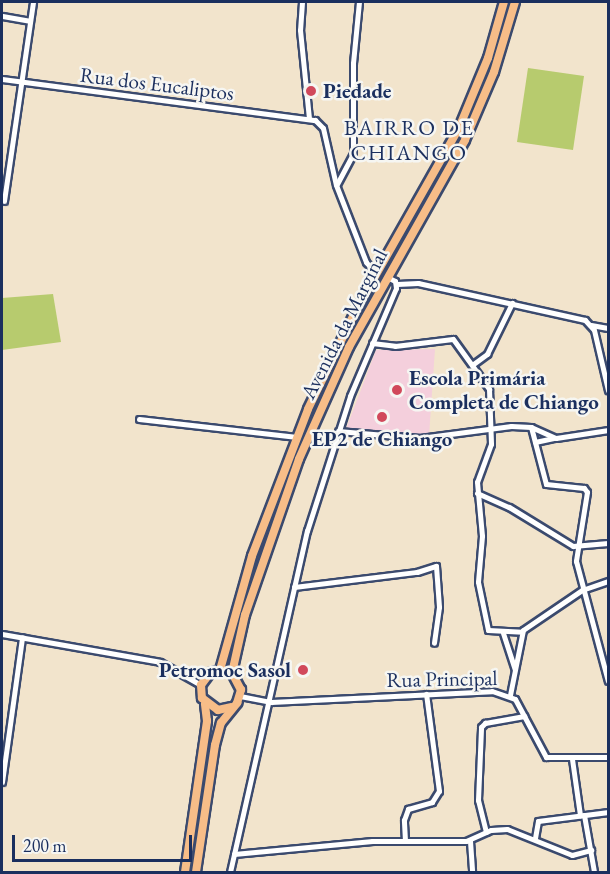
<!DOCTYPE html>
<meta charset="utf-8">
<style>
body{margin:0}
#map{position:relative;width:610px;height:874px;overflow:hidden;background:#f2e4cc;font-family:"EB Garamond",serif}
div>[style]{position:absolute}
.built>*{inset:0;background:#f4cfdc}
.green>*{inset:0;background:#b7cb6e}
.roads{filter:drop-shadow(2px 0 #3b4a6e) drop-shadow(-2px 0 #3b4a6e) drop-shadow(0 2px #3b4a6e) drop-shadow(0 -2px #3b4a6e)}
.minor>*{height:5px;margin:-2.5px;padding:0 2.5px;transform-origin:2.5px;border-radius:2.5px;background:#fff}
.primary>*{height:8px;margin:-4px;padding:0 4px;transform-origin:4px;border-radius:4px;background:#f7bd88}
.dots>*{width:16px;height:16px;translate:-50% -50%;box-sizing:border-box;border:3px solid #f6f6f2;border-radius:50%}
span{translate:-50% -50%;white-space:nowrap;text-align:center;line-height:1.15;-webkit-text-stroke:5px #f6f6f2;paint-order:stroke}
.street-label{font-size:21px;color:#1b2f5e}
.poi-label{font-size:21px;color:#1b2f5e;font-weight:700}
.left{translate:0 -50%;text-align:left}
.right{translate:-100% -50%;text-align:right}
.neighbourhood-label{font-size:22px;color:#1b2f5e;letter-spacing:1.5px}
.frame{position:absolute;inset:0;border:3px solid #1b2f5e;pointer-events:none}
.scale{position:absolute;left:12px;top:835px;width:180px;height:27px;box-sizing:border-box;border:3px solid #1b2f5e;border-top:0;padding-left:8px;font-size:18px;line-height:21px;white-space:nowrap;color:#1b2f5e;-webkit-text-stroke:4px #f6f6f2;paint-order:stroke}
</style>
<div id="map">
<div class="built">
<div style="clip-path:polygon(435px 349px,429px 436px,346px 429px,376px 350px)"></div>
</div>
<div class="green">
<div style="clip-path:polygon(528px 68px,584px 76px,573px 150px,517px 142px)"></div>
<div style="clip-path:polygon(53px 294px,61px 342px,2px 350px,2px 298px)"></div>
</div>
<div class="roads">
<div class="minor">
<div style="left:302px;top:2px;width:28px;rotate:94deg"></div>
<div style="left:300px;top:30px;width:88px;rotate:84.2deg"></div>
<div style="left:2px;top:16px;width:28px;rotate:10deg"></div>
<div style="left:2px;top:79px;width:316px;rotate:7.5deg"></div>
<div style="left:315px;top:120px;width:11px;rotate:45deg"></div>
<div style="left:323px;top:128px;width:58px;rotate:77.2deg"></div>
<div style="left:336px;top:185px;width:83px;rotate:68.7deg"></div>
<div style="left:366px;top:262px;width:16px;rotate:50deg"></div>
<div style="left:337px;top:184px;width:34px;rotate:-62deg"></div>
<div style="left:353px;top:154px;width:91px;rotate:-90deg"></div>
<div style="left:353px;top:63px;width:61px;rotate:-84.4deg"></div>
<div style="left:4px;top:201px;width:201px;rotate:-81.7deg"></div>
<div style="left:397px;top:284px;width:21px;rotate:-3deg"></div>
<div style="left:418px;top:283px;width:171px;rotate:12.5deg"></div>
<div style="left:585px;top:320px;width:13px;rotate:48deg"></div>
<div style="left:594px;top:330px;width:62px;rotate:76.9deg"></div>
<div style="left:591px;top:325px;width:17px;rotate:10deg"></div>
<div style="left:372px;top:343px;width:23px;rotate:7deg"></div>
<div style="left:395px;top:346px;width:58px;rotate:-6.9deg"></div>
<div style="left:453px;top:339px;width:62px;rotate:54.2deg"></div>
<div style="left:489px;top:389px;width:55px;rotate:87.9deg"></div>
<div style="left:491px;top:444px;width:40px;rotate:110.2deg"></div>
<div style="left:477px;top:482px;width:54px;rotate:84.7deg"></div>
<div style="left:482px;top:536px;width:46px;rotate:95deg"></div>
<div style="left:478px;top:582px;width:49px;rotate:78.2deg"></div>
<div style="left:488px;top:630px;width:34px;rotate:3deg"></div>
<div style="left:472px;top:365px;width:19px;rotate:-36deg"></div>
<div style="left:487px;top:354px;width:57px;rotate:-63.9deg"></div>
<div style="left:139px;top:419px;width:159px;rotate:6.5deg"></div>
<div style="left:531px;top:427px;width:59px;rotate:75.3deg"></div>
<div style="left:546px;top:484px;width:38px;rotate:6deg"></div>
<div style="left:584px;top:488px;width:5px;rotate:53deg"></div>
<div style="left:587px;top:492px;width:70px;rotate:99.1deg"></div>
<div style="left:576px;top:561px;width:124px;rotate:75.1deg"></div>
<div style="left:338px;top:431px;width:82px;rotate:4.9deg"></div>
<div style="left:420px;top:438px;width:92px;rotate:-7.5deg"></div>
<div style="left:511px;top:426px;width:20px;rotate:3deg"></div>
<div style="left:531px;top:427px;width:27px;rotate:24deg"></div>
<div style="left:556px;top:438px;width:53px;rotate:-8.7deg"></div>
<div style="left:535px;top:442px;width:19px;rotate:-12deg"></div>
<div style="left:477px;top:493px;width:35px;rotate:24deg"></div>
<div style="left:509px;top:507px;width:75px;rotate:31.4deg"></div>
<div style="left:573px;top:546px;width:35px;rotate:-5deg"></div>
<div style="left:294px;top:587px;width:124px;rotate:-7deg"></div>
<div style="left:417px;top:572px;width:20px;rotate:-18deg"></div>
<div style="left:436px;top:566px;width:41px;rotate:85.8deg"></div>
<div style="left:439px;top:607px;width:36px;rotate:98deg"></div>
<div style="left:503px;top:633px;width:38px;rotate:72deg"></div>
<div style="left:2px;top:634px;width:160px;rotate:10deg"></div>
<div style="left:160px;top:662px;width:47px;rotate:29.3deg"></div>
<div style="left:510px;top:695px;width:66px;rotate:-78.7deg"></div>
<div style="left:523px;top:630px;width:71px;rotate:-34.1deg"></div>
<div style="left:582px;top:590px;width:28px;rotate:-19deg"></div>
<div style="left:240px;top:696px;width:32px;rotate:11deg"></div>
<div style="left:271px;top:702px;width:221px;rotate:-2.8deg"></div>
<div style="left:492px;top:691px;width:24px;rotate:19deg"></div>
<div style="left:515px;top:699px;width:66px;rotate:61.9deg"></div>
<div style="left:546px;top:757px;width:62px"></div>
<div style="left:572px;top:759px;width:57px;rotate:81.9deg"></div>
<div style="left:2px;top:782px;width:146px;rotate:-82.1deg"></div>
<div style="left:584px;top:815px;width:58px;rotate:80deg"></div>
<div style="left:486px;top:832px;width:33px;rotate:-104deg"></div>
<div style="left:478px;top:800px;width:73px;rotate:-87.6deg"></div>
<div style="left:481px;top:727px;width:6px;rotate:-45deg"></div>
<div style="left:485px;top:723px;width:40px;rotate:-10deg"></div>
<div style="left:535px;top:838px;width:17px;rotate:-80deg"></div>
<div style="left:538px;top:821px;width:71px;rotate:-7.3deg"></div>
<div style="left:405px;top:841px;width:21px;rotate:-93deg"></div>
<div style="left:404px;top:820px;width:12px;rotate:-70deg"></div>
<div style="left:408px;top:809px;width:25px;rotate:-16deg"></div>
<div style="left:432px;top:802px;width:13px;rotate:-58deg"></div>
<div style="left:439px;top:791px;width:98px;rotate:-97.6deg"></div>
<div style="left:470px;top:841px;width:31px;rotate:86deg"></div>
<div style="left:234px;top:854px;width:139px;rotate:-5.4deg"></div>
<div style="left:372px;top:841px;width:94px"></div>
<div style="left:466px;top:841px;width:27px;rotate:-24deg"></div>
<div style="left:491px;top:830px;width:16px;rotate:-4deg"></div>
<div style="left:507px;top:829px;width:70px;rotate:21.8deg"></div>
<div style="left:572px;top:855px;width:20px;rotate:-15deg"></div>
<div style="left:230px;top:872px;width:350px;rotate:-77.3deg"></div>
<div style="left:307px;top:531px;width:142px;rotate:-72.3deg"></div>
<div style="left:350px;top:396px;width:117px;rotate:-66.9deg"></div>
<div style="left:396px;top:288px;width:7px;rotate:-98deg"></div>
<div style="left:395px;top:281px;width:9px;rotate:-153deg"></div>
</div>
<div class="primary">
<div style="left:220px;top:670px;width:118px;rotate:-74.3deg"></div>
<div style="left:252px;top:556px;width:157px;rotate:-69.1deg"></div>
<div style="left:308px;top:409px;width:110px;rotate:-64.1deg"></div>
<div style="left:356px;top:310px;width:209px;rotate:-60.5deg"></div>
<div style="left:459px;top:128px;width:76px;rotate:-67.5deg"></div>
<div style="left:488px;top:58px;width:58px;rotate:-74.1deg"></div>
<div style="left:232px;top:673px;width:59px;rotate:-77.4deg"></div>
<div style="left:245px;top:615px;width:165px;rotate:-70.9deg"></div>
<div style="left:299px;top:459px;width:123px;rotate:-65.9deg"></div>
<div style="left:349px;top:347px;width:237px;rotate:-60.7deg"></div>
<div style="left:465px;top:140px;width:74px;rotate:-66.9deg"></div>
<div style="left:494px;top:72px;width:73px;rotate:-73.3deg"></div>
<div style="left:185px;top:872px;width:153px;rotate:-81.7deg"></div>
<div style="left:207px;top:721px;width:17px;rotate:-97deg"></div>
<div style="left:196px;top:872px;width:128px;rotate:-81.5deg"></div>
<div style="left:215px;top:745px;width:23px;rotate:-75deg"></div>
<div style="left:221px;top:723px;width:26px;rotate:-51deg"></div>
<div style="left:237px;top:703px;width:14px;rotate:-73deg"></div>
<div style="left:241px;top:690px;width:19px;rotate:-118deg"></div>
<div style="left:232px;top:673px;width:12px;rotate:-166deg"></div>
<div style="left:220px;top:670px;width:10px;rotate:163deg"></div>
<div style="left:210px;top:673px;width:15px;rotate:127deg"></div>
<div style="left:201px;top:685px;width:13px;rotate:86deg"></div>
<div style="left:202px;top:698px;width:20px;rotate:37deg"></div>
<div style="left:218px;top:710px;width:13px;rotate:-13deg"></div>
</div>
</div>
<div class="dots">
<div style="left:311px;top:91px;background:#d1495b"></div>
<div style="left:397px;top:390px;background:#d1495b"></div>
<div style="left:382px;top:417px;background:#d1495b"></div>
<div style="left:303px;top:670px;background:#d1495b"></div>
</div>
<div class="street-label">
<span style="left:157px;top:84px;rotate:7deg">Rua dos Eucaliptos</span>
<span style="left:344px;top:324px;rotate:-63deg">Avenida da Marginal</span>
<span style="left:442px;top:679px;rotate:-1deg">Rua Principal</span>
</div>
<div class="poi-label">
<span class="left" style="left:323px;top:91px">Piedade</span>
<span class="left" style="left:409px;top:390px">Escola Primária<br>Completa de Chiango</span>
<span style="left:382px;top:439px">EP2 de Chiango</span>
<span class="right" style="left:291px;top:670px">Petromoc Sasol</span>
</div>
<div class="neighbourhood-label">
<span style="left:409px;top:140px">BAIRRO DE<br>CHIANGO</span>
</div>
<div class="frame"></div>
<div class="scale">200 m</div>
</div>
